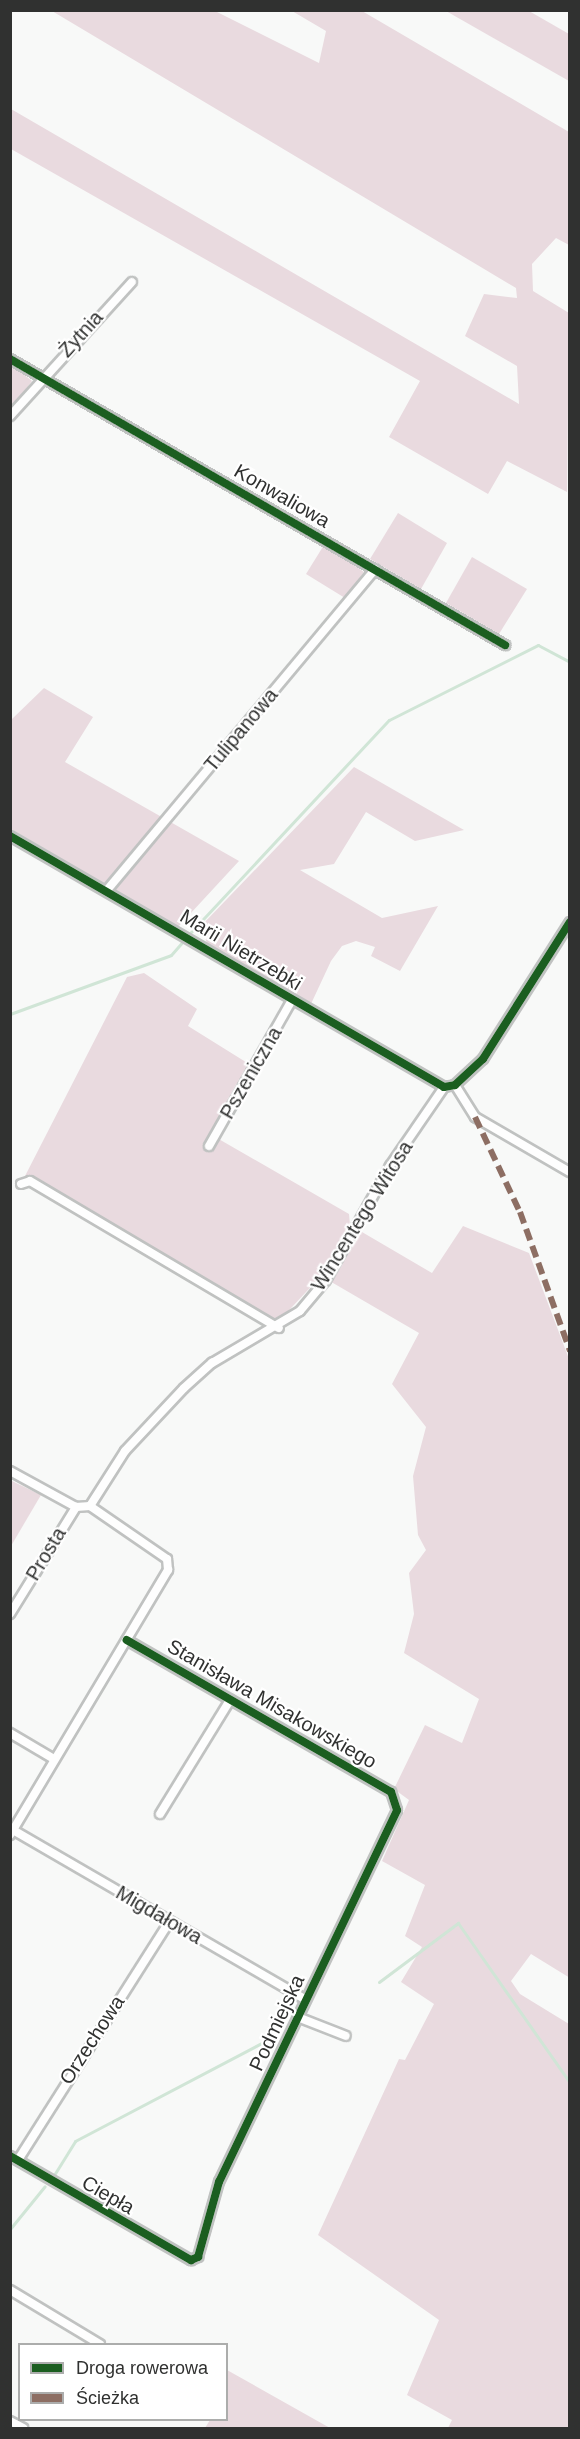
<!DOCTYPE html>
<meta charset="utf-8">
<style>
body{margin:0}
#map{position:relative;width:580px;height:2439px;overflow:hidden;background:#f8f9f8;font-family:Helvetica,sans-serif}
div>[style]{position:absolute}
.green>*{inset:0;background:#e9dadf}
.stream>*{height:3px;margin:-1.5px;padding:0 1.5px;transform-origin:1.5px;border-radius:1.5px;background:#d0e5d6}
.roads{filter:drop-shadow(2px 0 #c0c2c1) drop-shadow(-2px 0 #c0c2c1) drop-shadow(0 2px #c0c2c1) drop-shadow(0 -2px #c0c2c1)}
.minor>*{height:8px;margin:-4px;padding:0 4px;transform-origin:4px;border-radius:4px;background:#fefefe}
.quiet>*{height:6px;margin-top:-3px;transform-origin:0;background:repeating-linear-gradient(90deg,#8d6e63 0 12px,transparent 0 18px)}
.cycleway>*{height:8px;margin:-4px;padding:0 4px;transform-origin:4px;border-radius:4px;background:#1b5e20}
span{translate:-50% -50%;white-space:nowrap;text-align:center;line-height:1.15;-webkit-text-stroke:4.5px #fff;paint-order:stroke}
.street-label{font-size:20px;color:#303130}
.frame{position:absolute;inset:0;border:12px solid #303130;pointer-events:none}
.legend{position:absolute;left:18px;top:2343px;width:210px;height:78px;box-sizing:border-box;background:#fff;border:2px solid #acadac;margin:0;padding:8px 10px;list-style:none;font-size:18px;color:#303130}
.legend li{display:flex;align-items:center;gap:12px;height:30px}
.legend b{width:30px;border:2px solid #acadac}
</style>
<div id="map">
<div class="green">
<div style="clip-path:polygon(52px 11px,215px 11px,319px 63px,326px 31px,292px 11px,362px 11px,569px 132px,569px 245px,556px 238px,532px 264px,533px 291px,569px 313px,567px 492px,507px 461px,488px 494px,389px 437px,420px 381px,11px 149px,11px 109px,519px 404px,517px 366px,465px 336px,484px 294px,517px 298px,516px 288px)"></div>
<div style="clip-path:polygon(446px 11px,529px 11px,569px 34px,569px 81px)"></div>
<div style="clip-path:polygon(11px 364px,32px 381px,11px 409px)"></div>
<div style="clip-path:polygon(398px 513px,447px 543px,421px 589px,370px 559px)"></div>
<div style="clip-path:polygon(324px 545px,364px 572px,345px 598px,306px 574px)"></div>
<div style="clip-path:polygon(472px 557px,527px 589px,499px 634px,446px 603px)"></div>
<div style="clip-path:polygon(44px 688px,93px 717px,65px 762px,239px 861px,178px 927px,11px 829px,11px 720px)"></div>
<div style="clip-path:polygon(354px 767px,464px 830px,415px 841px,366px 812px,334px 864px,300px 870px,382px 918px,438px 906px,400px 971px,371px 956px,375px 947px,356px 941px,342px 946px,331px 961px,310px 1006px,207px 944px,202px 925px)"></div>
<div style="clip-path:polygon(144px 973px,197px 1009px,188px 1026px,249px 1064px,210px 1134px,349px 1214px,350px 1225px,432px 1273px,463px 1226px,529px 1253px,569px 1359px,570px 1978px,531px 1954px,511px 1981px,520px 1994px,569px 2024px,569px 2428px,448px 2428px,452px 2420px,407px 2395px,439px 2320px,318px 2235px,399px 2059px,405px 2060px,434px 2004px,401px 1982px,422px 1947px,405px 1936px,425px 1885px,382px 1861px,409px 1800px,394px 1789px,425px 1725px,462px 1743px,479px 1699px,404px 1653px,414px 1614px,409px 1573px,426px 1550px,418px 1535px,413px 1476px,426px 1427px,392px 1384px,419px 1333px,321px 1276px,278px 1322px,24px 1178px,127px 977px)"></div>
<div style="clip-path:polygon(12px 1481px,41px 1495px,11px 1546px,10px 1482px)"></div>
<div style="clip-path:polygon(227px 2370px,330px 2428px,205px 2428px,210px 2420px,226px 2420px)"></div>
</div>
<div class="stream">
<div style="left:191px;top:932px;width:290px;rotate:-47deg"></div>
<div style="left:389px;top:720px;width:167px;rotate:-26.7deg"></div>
<div style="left:538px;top:645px;width:36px;rotate:28deg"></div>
<div style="left:10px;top:1014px;width:171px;rotate:-20.1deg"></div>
<div style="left:171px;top:955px;width:18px;rotate:-49deg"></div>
<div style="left:379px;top:1982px;width:99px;rotate:-36.8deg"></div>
<div style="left:458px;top:1923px;width:195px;rotate:55deg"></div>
<div style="left:54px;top:2175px;width:40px;rotate:-58deg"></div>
<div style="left:75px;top:2141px;width:224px;rotate:-27.7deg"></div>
<div style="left:10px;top:2229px;width:55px;rotate:-50.9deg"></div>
</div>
<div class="roads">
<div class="minor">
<div style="left:10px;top:359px;width:572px;rotate:30.02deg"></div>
<div style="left:10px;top:416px;width:181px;rotate:-47.7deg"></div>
<div style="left:10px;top:836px;width:501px;rotate:30.04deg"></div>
<div style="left:444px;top:1087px;width:11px;rotate:-10deg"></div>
<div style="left:455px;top:1085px;width:38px;rotate:-43deg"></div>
<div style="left:483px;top:1059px;width:162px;rotate:-57.6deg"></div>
<div style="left:107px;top:890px;width:418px;rotate:-50.1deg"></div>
<div style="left:455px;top:1085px;width:38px;rotate:58deg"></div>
<div style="left:475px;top:1117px;width:110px;rotate:30.1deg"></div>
<div style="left:209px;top:1146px;width:168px;rotate:-60.4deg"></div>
<div style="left:21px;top:1184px;width:9px;rotate:-18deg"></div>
<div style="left:30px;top:1181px;width:289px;rotate:30.6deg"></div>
<div style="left:10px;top:1471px;width:75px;rotate:28.6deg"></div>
<div style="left:90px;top:1506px;width:65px;rotate:-57.5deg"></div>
<div style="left:125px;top:1451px;width:86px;rotate:-46.9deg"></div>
<div style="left:184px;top:1388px;width:38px;rotate:-42deg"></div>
<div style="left:212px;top:1363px;width:102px;rotate:-30.6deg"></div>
<div style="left:300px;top:1311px;width:40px;rotate:-50deg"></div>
<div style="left:326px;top:1280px;width:131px;rotate:-60.7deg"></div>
<div style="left:390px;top:1166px;width:96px;rotate:-55.6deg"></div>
<div style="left:10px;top:1614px;width:126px;rotate:-58.3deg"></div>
<div style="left:76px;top:1507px;width:14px;rotate:-4deg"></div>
<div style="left:10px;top:1733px;width:51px;rotate:30.6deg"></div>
<div style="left:160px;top:1814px;width:134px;rotate:-58.4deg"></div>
<div style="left:13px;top:1830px;width:337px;rotate:30.1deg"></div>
<div style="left:10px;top:1835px;width:309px;rotate:-59.2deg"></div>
<div style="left:168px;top:1570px;width:11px;rotate:-95deg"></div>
<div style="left:167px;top:1559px;width:93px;rotate:-145.5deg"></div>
<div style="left:300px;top:2018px;width:49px;rotate:21.4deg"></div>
<div style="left:10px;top:2156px;width:209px;rotate:29.9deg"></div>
<div style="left:191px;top:2260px;width:8px;rotate:-23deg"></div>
<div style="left:198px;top:2257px;width:78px;rotate:-74.4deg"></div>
<div style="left:219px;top:2182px;width:412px;rotate:-64.4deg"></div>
<div style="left:397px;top:1810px;width:19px;rotate:-108deg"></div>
<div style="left:391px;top:1792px;width:305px;rotate:-150.1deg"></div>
<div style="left:18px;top:2160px;width:282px;rotate:-57.6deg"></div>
<div style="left:10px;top:2290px;width:105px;rotate:31deg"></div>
<div style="left:10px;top:2421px;width:15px;rotate:28deg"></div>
</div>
</div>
<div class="quiet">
<div style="left:475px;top:1117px;width:105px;rotate:64.7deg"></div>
<div style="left:520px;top:1212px;width:148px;rotate:70.2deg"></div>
</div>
<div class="cycleway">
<div style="left:10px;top:359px;width:572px;rotate:30.02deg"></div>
<div style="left:10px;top:836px;width:501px;rotate:30.04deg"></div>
<div style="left:444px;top:1087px;width:11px;rotate:-10deg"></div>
<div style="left:455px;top:1085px;width:38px;rotate:-43deg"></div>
<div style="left:483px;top:1059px;width:162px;rotate:-57.6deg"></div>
<div style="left:10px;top:2156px;width:209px;rotate:29.9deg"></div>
<div style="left:191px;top:2260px;width:8px;rotate:-23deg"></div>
<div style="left:198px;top:2257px;width:78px;rotate:-74.4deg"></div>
<div style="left:219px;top:2182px;width:412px;rotate:-64.4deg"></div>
<div style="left:397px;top:1810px;width:19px;rotate:-108deg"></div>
<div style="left:391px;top:1792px;width:305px;rotate:-150.1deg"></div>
</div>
<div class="street-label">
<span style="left:81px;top:334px;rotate:-48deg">Żytnia</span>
<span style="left:282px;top:496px;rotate:30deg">Konwaliowa</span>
<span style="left:241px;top:730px;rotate:-50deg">Tulipanowa</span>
<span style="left:241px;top:950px;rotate:31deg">Marii Nietrzebki</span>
<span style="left:251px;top:1073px;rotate:-60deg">Pszeniczna</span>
<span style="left:362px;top:1216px;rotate:-58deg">Wincentego Witosa</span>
<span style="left:46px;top:1554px;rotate:-59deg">Prosta</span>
<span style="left:272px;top:1704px;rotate:30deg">Stanisława Misakowskiego</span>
<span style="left:159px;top:1915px;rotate:30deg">Migdałowa</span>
<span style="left:277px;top:2023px;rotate:-65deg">Podmiejska</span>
<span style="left:92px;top:2040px;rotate:-57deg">Orzechowa</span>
<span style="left:108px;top:2195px;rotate:30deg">Ciepła</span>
</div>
<div class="frame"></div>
<ul class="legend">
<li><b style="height:8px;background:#1b5e20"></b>Droga rowerowa</li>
<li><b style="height:8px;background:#8d6e63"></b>Ścieżka</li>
</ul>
</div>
